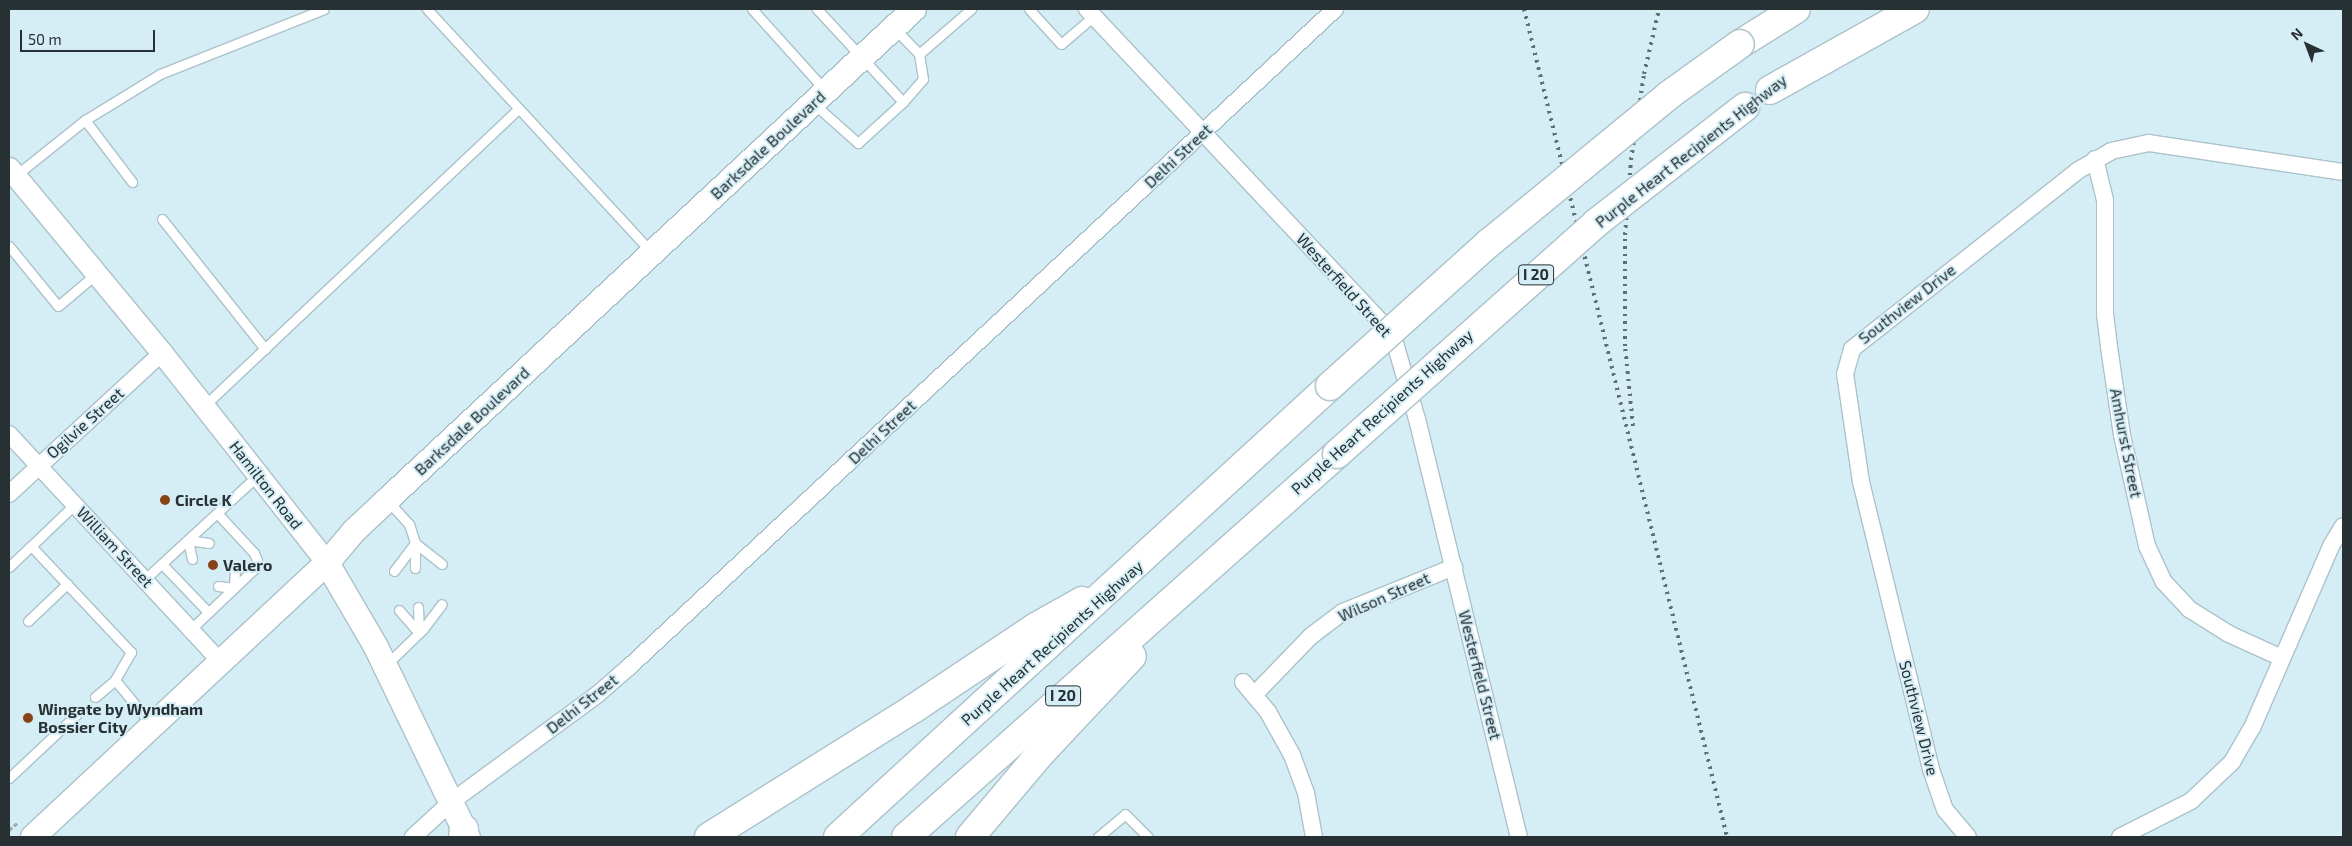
<!DOCTYPE html>
<style>
body{margin:0}
#map{position:relative;width:2352px;height:846px;overflow:hidden;background:#d5edf5;font-family:"Exo 2",sans-serif}
div>[style]{position:absolute}
.path>*{height:3px;margin-top:-1.5px;transform-origin:0;background:repeating-linear-gradient(90deg,#9aadb3 0 4px,transparent 0 6.5px)}
.roads{filter:drop-shadow(1px 0 #acc2ca) drop-shadow(-1px 0 #acc2ca) drop-shadow(0 1px #acc2ca) drop-shadow(0 -1px #acc2ca)}
.service>*{height:9px;margin:-4.5px;padding:0 4.5px;transform-origin:4.5px;border-radius:4.5px;background:#fff}
.minor>*{height:16px;margin:-8px;padding:0 8px;transform-origin:8px;border-radius:8px;background:#fff}
.tertiary>*{height:21px;margin:-10.5px;padding:0 10.5px;transform-origin:10.5px;border-radius:10.5px;background:#fff}
.secondary>*{height:24px;margin:-12px;padding:0 12px;transform-origin:12px;border-radius:12px;background:#fff}
.motorway>*{height:28px;margin:-14px;padding:0 14px;transform-origin:14px;border-radius:14px;background:#fff}
.rail>*{height:4px;margin-top:-2px;transform-origin:0;background:repeating-linear-gradient(90deg,#616f73 0 2.5px,transparent 0 7.5px)}
.bridges{filter:drop-shadow(1px 0 #acc2ca) drop-shadow(-1px 0 #acc2ca) drop-shadow(0 1px #acc2ca) drop-shadow(0 -1px #acc2ca)}
.motorway-bridge>*{height:28px;margin:-14px;padding:0 14px;transform-origin:14px;border-radius:14px;background:#fff}
.dots>*{width:14px;height:14px;translate:-50% -50%;box-sizing:border-box;border:2px solid #d5edf5;border-radius:50%}
span{translate:-50% -50%;white-space:nowrap;text-align:center;line-height:1.15;-webkit-text-stroke:4px #d5edf5;paint-order:stroke}
.shield-label span{padding:1px 4px;background:#d5edf5;border:1px solid;border-radius:4px;-webkit-text-stroke-width:0}
.shield-label{font-size:15px;color:#273033;font-weight:700}
.street-label{font-size:16px;color:#273033}
.poi-label{font-size:16px;color:#273033;font-weight:700}
.left{translate:0 -50%;text-align:left}
.frame{position:absolute;inset:0;border:10px solid #273033;pointer-events:none}
.north{position:absolute;left:2282px;top:20px;width:50px;height:50px;-webkit-text-stroke:4px #d5edf5;paint-order:stroke;rotate:317deg;font-size:14px;font-weight:700;line-height:20px;text-align:center;color:#273033}
.north::after{content:'';display:block;margin:auto;width:18px;height:22px;background:#273033;clip-path:polygon(50% 0,100% 100%,50% 72%,0 100%)}
.scale{position:absolute;left:20px;top:30px;width:135px;height:22px;box-sizing:border-box;border:2px solid #273033;border-top:0;padding-left:6px;font-size:15px;line-height:18px;white-space:nowrap;color:#273033;-webkit-text-stroke:4px #d5edf5;paint-order:stroke}
</style>
<div id="map">
<div class="path">
<div style="left:9px;top:830px;width:11px;rotate:-41deg"></div>
</div>
<div class="roads">
<div class="service">
<div style="left:427px;top:9px;width:332px;rotate:47.3deg"></div>
<div style="left:752px;top:9px;width:109px;rotate:48deg"></div>
<div style="left:1029px;top:9px;width:47px;rotate:47.6deg"></div>
<div style="left:1061px;top:44px;width:43px;rotate:-40.3deg"></div>
<div style="left:895px;top:29px;width:35px;rotate:46deg"></div>
<div style="left:903px;top:102px;width:30px;rotate:-49deg"></div>
<div style="left:923px;top:79px;width:25px;rotate:-99deg"></div>
<div style="left:919px;top:54px;width:69px;rotate:-40.9deg"></div>
<div style="left:814px;top:104px;width:59px;rotate:41.6deg"></div>
<div style="left:858px;top:143px;width:61px;rotate:-42.3deg"></div>
<div style="left:903px;top:102px;width:127px;rotate:-132.8deg"></div>
<div style="left:85px;top:120px;width:78px;rotate:52.8deg"></div>
<div style="left:15px;top:176px;width:90px;rotate:-38.7deg"></div>
<div style="left:85px;top:120px;width:88px;rotate:-31.5deg"></div>
<div style="left:160px;top:74px;width:176px;rotate:-21.6deg"></div>
<div style="left:162px;top:219px;width:166px;rotate:51.6deg"></div>
<div style="left:9px;top:246px;width:77px;rotate:50.8deg"></div>
<div style="left:58px;top:306px;width:50px;rotate:-40.1deg"></div>
<div style="left:204px;top:406px;width:432px;rotate:-43.4deg"></div>
<div style="left:388px;top:501px;width:31px;rotate:48deg"></div>
<div style="left:409px;top:524px;width:20px;rotate:72deg"></div>
<div style="left:415px;top:543px;width:34px;rotate:38deg"></div>
<div style="left:75px;top:504px;width:61px;rotate:136.3deg"></div>
<div style="left:31px;top:546px;width:146px;rotate:46.7deg"></div>
<div style="left:131px;top:652px;width:32px;rotate:120deg"></div>
<div style="left:192px;top:559px;width:19px;rotate:-102deg"></div>
<div style="left:188px;top:540px;width:21px;rotate:8deg"></div>
<div style="left:162px;top:564px;width:66px;rotate:46.2deg"></div>
<div style="left:9px;top:567px;width:30px;rotate:-44deg"></div>
<div style="left:415px;top:568px;width:25px;rotate:-90deg"></div>
<div style="left:394px;top:571px;width:35px;rotate:-53deg"></div>
<div style="left:145px;top:579px;width:155px;rotate:-42.6deg"></div>
<div style="left:218px;top:586px;width:16px;rotate:7deg"></div>
<div style="left:234px;top:588px;width:17px;rotate:-87deg"></div>
<div style="left:418px;top:607px;width:26px;rotate:88deg"></div>
<div style="left:399px;top:610px;width:30px;rotate:49deg"></div>
<div style="left:28px;top:621px;width:54px;rotate:-43.5deg"></div>
<div style="left:191px;top:629px;width:87px;rotate:-43.6deg"></div>
<div style="left:254px;top:569px;width:9px;rotate:-72deg"></div>
<div style="left:257px;top:560px;width:8px;rotate:-113deg"></div>
<div style="left:254px;top:553px;width:54px;rotate:-132.8deg"></div>
<div style="left:387px;top:664px;width:50px;rotate:-44.2deg"></div>
<div style="left:423px;top:629px;width:31px;rotate:-53deg"></div>
<div style="left:95px;top:697px;width:26px;rotate:-40deg"></div>
<div style="left:115px;top:680px;width:57px;rotate:50.7deg"></div>
<div style="left:9px;top:778px;width:93px;rotate:-43.3deg"></div>
<div style="left:1098px;top:837px;width:35px;rotate:-40deg"></div>
<div style="left:1125px;top:814px;width:33px;rotate:45deg"></div>
</div>
<div class="minor">
<div style="left:1087px;top:9px;width:429px;rotate:46.8deg"></div>
<div style="left:1381px;top:322px;width:25px;rotate:56deg"></div>
<div style="left:1395px;top:343px;width:79px;rotate:73.9deg"></div>
<div style="left:1417px;top:419px;width:430px;rotate:76.3deg"></div>
<div style="left:2095px;top:159px;width:42px;rotate:76.3deg"></div>
<div style="left:2105px;top:200px;width:114px;rotate:90deg"></div>
<div style="left:2105px;top:314px;width:33px;rotate:83deg"></div>
<div style="left:2109px;top:347px;width:89px;rotate:81.6deg"></div>
<div style="left:2122px;top:435px;width:114px;rotate:77.3deg"></div>
<div style="left:2147px;top:546px;width:40px;rotate:65deg"></div>
<div style="left:2164px;top:582px;width:37px;rotate:47deg"></div>
<div style="left:2189px;top:609px;width:47px;rotate:32deg"></div>
<div style="left:2229px;top:634px;width:58px;rotate:24.4deg"></div>
<div style="left:9px;top:434px;width:311px;rotate:47.1deg"></div>
<div style="left:9px;top:494px;width:208px;rotate:-42.7deg"></div>
<div style="left:1243px;top:682px;width:39px;rotate:50deg"></div>
<div style="left:1268px;top:712px;width:49px;rotate:60.8deg"></div>
<div style="left:1292px;top:755px;width:40px;rotate:69.8deg"></div>
<div style="left:1306px;top:793px;width:45px;rotate:79.7deg"></div>
<div style="left:1254px;top:695px;width:82px;rotate:-46deg"></div>
<div style="left:1311px;top:636px;width:40px;rotate:-37deg"></div>
<div style="left:1343px;top:612px;width:120px;rotate:-22.1deg"></div>
<div style="left:413px;top:837px;width:52px;rotate:-42.6deg"></div>
<div style="left:451px;top:802px;width:182px;rotate:-36.3deg"></div>
<div style="left:598px;top:694px;width:41px;rotate:-41.1deg"></div>
<div style="left:629px;top:667px;width:965px;rotate:-42.98deg"></div>
<div style="left:1968px;top:837px;width:35px;rotate:-130deg"></div>
<div style="left:1945px;top:810px;width:43px;rotate:-108.9deg"></div>
<div style="left:1931px;top:769px;width:295px;rotate:-103.7deg"></div>
<div style="left:1861px;top:482px;width:109px;rotate:-98.4deg"></div>
<div style="left:1845px;top:374px;width:26px;rotate:-74deg"></div>
<div style="left:1852px;top:349px;width:287px;rotate:-38.3deg"></div>
<div style="left:2077px;top:171px;width:39px;rotate:-30deg"></div>
<div style="left:2111px;top:151px;width:39px;rotate:-12deg"></div>
<div style="left:2149px;top:143px;width:196px;rotate:8.5deg"></div>
<div style="left:2120px;top:837px;width:80px;rotate:-26.9deg"></div>
<div style="left:2191px;top:801px;width:57px;rotate:-43.6deg"></div>
<div style="left:2232px;top:762px;width:39px;rotate:-60deg"></div>
<div style="left:2252px;top:728px;width:198px;rotate:-66.5deg"></div>
<div style="left:2331px;top:546px;width:23px;rotate:-59deg"></div>
</div>
<div class="tertiary">
<div style="left:9px;top:168px;width:240px;rotate:50.4deg"></div>
<div style="left:162px;top:353px;width:267px;rotate:51.8deg"></div>
</div>
<div class="secondary">
<div style="left:327px;top:563px;width:97px;rotate:59.7deg"></div>
<div style="left:376px;top:647px;width:211px;rotate:64.2deg"></div>
<div style="left:33px;top:837px;width:402px;rotate:-43deg"></div>
<div style="left:327px;top:563px;width:42px;rotate:-49.8deg"></div>
<div style="left:354px;top:531px;width:45px;rotate:-43.2deg"></div>
<div style="left:387px;top:500px;width:720px;rotate:-42.97deg"></div>
</div>
<div class="motorway">
<div style="left:1740px;top:44px;width:66px;rotate:-32deg"></div>
<div style="left:1770px;top:90px;width:166px;rotate:-29.2deg"></div>
<div style="left:463px;top:837px;width:8px;rotate:-83deg"></div>
<div style="left:709px;top:837px;width:241px;rotate:-32.1deg"></div>
<div style="left:913px;top:709px;width:148px;rotate:-33.7deg"></div>
<div style="left:1036px;top:627px;width:53px;rotate:-29.5deg"></div>
<div style="left:838px;top:837px;width:667px;rotate:-42.51deg"></div>
<div style="left:906px;top:837px;width:577px;rotate:-41.63deg"></div>
<div style="left:970px;top:837px;width:109px;rotate:-49.9deg"></div>
<div style="left:1040px;top:754px;width:134px;rotate:-46.8deg"></div>
</div>
</div>
<div class="rail">
<div style="left:1524px;top:9px;width:853px;rotate:76.22deg"></div>
<div style="left:1633px;top:426px;width:80px;rotate:-95.7deg"></div>
<div style="left:1625px;top:346px;width:111px;rotate:-90deg"></div>
<div style="left:1625px;top:235px;width:75px;rotate:-85.4deg"></div>
<div style="left:1631px;top:160px;width:87px;rotate:-81.4deg"></div>
<div style="left:1644px;top:74px;width:67px;rotate:-77deg"></div>
</div>
<div class="bridges">
<div class="motorway-bridge">
<div style="left:1330px;top:386px;width:214px;rotate:-42deg"></div>
<div style="left:1489px;top:243px;width:233px;rotate:-39.4deg"></div>
<div style="left:1669px;top:95px;width:87px;rotate:-35.7deg"></div>
<div style="left:1337px;top:454px;width:347px;rotate:-41.7deg"></div>
<div style="left:1596px;top:223px;width:189px;rotate:-37.9deg"></div>
</div>
</div>
<div class="dots">
<div style="left:165px;top:500px;background:#884418"></div>
<div style="left:213px;top:565px;background:#884418"></div>
<div style="left:28px;top:718px;background:#884418"></div>
</div>
<div class="shield-label">
<span style="left:1536px;top:275px">I 20</span>
<span style="left:1063px;top:696px">I 20</span>
</div>
<div class="street-label">
<span style="left:768px;top:145px;rotate:-43deg">Barksdale Boulevard</span>
<span style="left:1691px;top:151px;rotate:-38deg">Purple Heart Recipients Highway</span>
<span style="left:1178px;top:156px;rotate:-43deg">Delhi Street</span>
<span style="left:1344px;top:285px;rotate:48deg">Westerfield Street</span>
<span style="left:1907px;top:304px;rotate:-38deg">Southview Drive</span>
<span style="left:1382px;top:412px;rotate:-42deg">Purple Heart Recipients Highway</span>
<span style="left:472px;top:421px;rotate:-43deg">Barksdale Boulevard</span>
<span style="left:85px;top:423px;rotate:-42deg">Ogilvie Street</span>
<span style="left:882px;top:432px;rotate:-43deg">Delhi Street</span>
<span style="left:2126px;top:443px;rotate:79deg">Amhurst Street</span>
<span style="left:266px;top:485px;rotate:52deg">Hamilton Road</span>
<span style="left:115px;top:547px;rotate:47deg">William Street</span>
<span style="left:1384px;top:597px;rotate:-24deg">Wilson Street</span>
<span style="left:1052px;top:643px;rotate:-42deg">Purple Heart Recipients Highway</span>
<span style="left:1480px;top:675px;rotate:76deg">Westerfield Street</span>
<span style="left:582px;top:704px;rotate:-38deg">Delhi Street</span>
<span style="left:1919px;top:718px;rotate:76deg">Southview Drive</span>
</div>
<div class="poi-label">
<span class="left" style="left:175px;top:500px">Circle K</span>
<span class="left" style="left:223px;top:565px">Valero</span>
<span class="left" style="left:38px;top:718px">Wingate by Wyndham<br>Bossier City</span>
</div>
<div class="frame"></div>
<div class="north">N</div>
<div class="scale">50 m</div>
</div>
